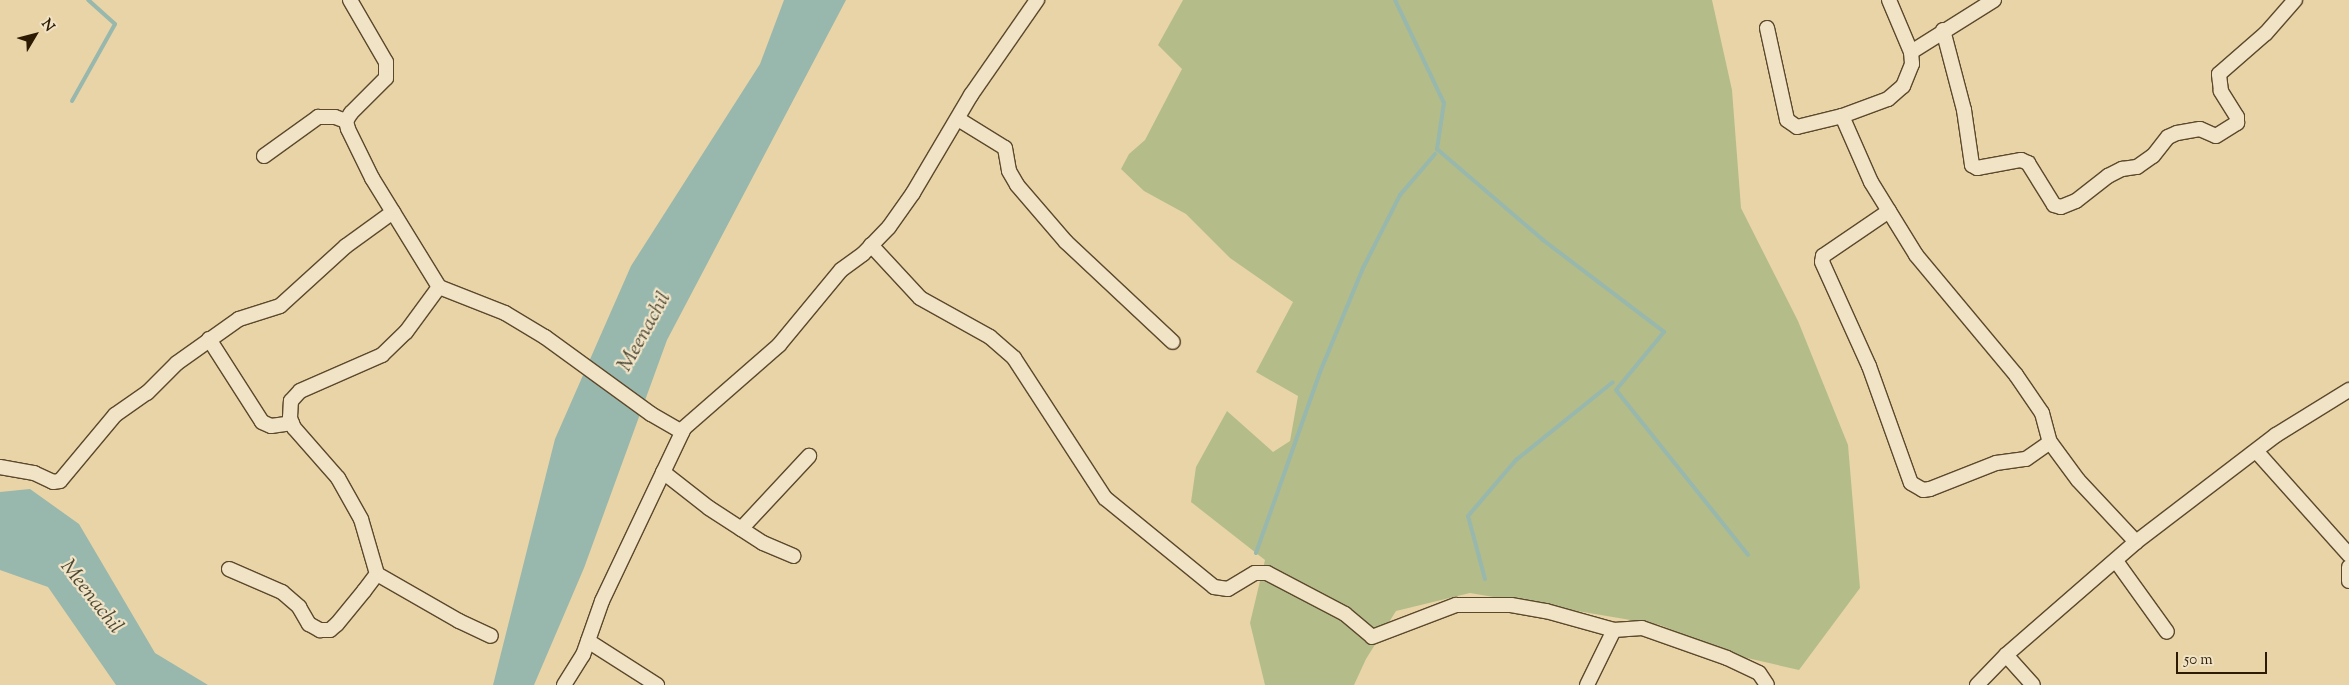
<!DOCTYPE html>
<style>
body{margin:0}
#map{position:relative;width:2349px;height:685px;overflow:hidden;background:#e8d4a7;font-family:"Sorts Mill Goudy",serif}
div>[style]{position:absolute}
.green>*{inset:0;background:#b4bd89}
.water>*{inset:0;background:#98b7ad}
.stream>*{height:4px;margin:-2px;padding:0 2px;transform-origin:2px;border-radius:2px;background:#98b7ad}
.roads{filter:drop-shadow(1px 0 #5c482c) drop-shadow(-1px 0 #5c482c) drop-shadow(0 1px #5c482c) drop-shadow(0 -1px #5c482c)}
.street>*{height:14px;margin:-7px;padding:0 7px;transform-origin:7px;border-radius:7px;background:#f0e3c6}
span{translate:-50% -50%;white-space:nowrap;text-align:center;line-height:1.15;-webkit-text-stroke:4.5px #f0e3c6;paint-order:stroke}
.water-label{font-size:21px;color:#4d4936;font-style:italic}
.north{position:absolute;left:10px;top:10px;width:50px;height:50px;-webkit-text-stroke:4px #f0e3c6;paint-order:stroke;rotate:53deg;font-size:14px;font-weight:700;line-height:20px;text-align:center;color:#2d1a03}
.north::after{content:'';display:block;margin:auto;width:18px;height:22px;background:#2d1a03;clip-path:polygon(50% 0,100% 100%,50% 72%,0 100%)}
.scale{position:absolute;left:2176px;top:652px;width:91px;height:22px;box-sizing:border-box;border:2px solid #2d1a03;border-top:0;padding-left:6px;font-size:15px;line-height:18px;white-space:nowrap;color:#2d1a03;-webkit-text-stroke:4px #f0e3c6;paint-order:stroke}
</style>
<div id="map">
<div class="green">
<div style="clip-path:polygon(1183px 0,1712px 0,1732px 90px,1741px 208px,1798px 321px,1848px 445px,1860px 588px,1799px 670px,1734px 655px,1660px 625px,1470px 593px,1396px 611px,1366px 659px,1354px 685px,1265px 685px,1250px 623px,1265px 560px,1191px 502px,1196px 467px,1227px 411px,1273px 452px,1290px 441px,1298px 396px,1256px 372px,1293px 302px,1230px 258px,1186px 214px,1144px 191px,1121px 169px,1129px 154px,1145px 140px,1182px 69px,1158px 45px)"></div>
</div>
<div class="water">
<div style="clip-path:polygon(784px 0,846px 0,667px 340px,584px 568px,534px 685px,493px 685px,555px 439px,631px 266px,760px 64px)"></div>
<div style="clip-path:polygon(30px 489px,79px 524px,155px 653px,208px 685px,116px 685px,48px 587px,0 570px,0 492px)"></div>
</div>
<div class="stream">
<div style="left:1395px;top:0;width:114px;rotate:64.6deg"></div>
<div style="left:1444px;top:103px;width:47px;rotate:98.7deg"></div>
<div style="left:1437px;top:149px;width:140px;rotate:40.6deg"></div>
<div style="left:1543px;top:240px;width:152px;rotate:37.2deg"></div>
<div style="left:1664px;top:332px;width:75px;rotate:129.6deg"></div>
<div style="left:1616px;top:390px;width:211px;rotate:51.3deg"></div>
<div style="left:72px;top:101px;width:88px;rotate:-60.8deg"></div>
<div style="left:115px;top:24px;width:36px;rotate:-138deg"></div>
<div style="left:1256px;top:553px;width:192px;rotate:-70.5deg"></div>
<div style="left:1320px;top:372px;width:113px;rotate:-67.5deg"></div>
<div style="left:1363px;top:268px;width:82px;rotate:-63.1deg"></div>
<div style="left:1400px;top:195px;width:54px;rotate:-49.5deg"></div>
<div style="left:1485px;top:579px;width:65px;rotate:-105.1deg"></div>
<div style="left:1468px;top:516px;width:74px;rotate:-49.4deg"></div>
<div style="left:1516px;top:460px;width:124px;rotate:-38.8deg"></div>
</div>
<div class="roads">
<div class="street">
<div style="left:350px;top:0;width:72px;rotate:59.9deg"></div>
<div style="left:386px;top:62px;width:16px;rotate:90deg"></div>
<div style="left:386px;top:78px;width:49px;rotate:135deg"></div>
<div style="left:351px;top:113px;width:9px;rotate:122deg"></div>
<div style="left:346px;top:121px;width:8px;rotate:76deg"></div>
<div style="left:348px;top:129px;width:55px;rotate:63.9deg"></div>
<div style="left:372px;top:178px;width:128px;rotate:58.4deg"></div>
<div style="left:439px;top:287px;width:71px;rotate:21.5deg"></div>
<div style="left:505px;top:313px;width:47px;rotate:31deg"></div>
<div style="left:545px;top:337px;width:131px;rotate:36deg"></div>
<div style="left:651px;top:414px;width:36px;rotate:30deg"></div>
<div style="left:1889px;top:0;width:56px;rotate:67.1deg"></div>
<div style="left:1994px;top:0;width:98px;rotate:147.9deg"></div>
<div style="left:1911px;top:52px;width:12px;rotate:85deg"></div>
<div style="left:1912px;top:64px;width:24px;rotate:112deg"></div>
<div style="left:1903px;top:86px;width:20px;rotate:139deg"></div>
<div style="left:1888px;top:99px;width:49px;rotate:159.7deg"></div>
<div style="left:1842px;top:116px;width:72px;rotate:66.3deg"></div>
<div style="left:1871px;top:182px;width:86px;rotate:58.3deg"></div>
<div style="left:1916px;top:255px;width:156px;rotate:50.2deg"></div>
<div style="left:2016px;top:375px;width:46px;rotate:55.6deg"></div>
<div style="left:2042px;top:413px;width:30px;rotate:75deg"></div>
<div style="left:2050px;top:442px;width:47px;rotate:53.6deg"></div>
<div style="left:2078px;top:480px;width:85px;rotate:46.9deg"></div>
<div style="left:1767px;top:28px;width:94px;rotate:77.7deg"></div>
<div style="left:1787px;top:120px;width:12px;rotate:35deg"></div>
<div style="left:1797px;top:127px;width:46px;rotate:-13.7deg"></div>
<div style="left:1943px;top:30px;width:83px;rotate:75.3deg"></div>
<div style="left:1964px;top:110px;width:56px;rotate:81.7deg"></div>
<div style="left:1972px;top:165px;width:6px;rotate:31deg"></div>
<div style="left:1977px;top:168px;width:45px;rotate:-10.3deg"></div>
<div style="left:2021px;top:160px;width:8px;rotate:23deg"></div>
<div style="left:2028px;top:163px;width:49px;rotate:58.2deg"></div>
<div style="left:2054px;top:205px;width:7px;rotate:16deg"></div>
<div style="left:2061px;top:207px;width:16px;rotate:-22deg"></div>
<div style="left:2076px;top:201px;width:41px;rotate:-38deg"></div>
<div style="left:2108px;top:176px;width:16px;rotate:-27deg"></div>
<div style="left:2122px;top:169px;width:15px;rotate:-8deg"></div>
<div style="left:2137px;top:167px;width:19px;rotate:-35deg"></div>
<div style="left:2153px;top:156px;width:24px;rotate:-52deg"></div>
<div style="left:2168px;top:137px;width:10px;rotate:-24deg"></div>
<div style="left:2177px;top:133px;width:23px;rotate:-10deg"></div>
<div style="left:2200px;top:129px;width:17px;rotate:24deg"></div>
<div style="left:2216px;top:136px;width:25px;rotate:-32deg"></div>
<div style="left:2237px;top:123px;width:6px;rotate:-90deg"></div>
<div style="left:2237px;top:117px;width:31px;rotate:-122deg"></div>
<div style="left:2221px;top:91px;width:17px;rotate:-97deg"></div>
<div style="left:2219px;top:74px;width:62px;rotate:-41.1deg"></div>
<div style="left:2266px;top:33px;width:44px;rotate:-48.7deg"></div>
<div style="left:958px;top:119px;width:55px;rotate:31.7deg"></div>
<div style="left:1005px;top:148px;width:23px;rotate:80deg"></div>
<div style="left:1009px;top:171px;width:16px;rotate:60deg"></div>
<div style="left:1017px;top:185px;width:75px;rotate:49.3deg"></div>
<div style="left:1066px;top:242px;width:146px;rotate:43.1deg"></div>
<div style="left:264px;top:156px;width:67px;rotate:-35.8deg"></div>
<div style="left:318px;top:117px;width:17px"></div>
<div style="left:335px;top:117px;width:12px;rotate:20deg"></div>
<div style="left:1889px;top:211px;width:80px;rotate:145.7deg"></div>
<div style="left:1823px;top:256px;width:6px;rotate:99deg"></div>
<div style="left:1822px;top:262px;width:114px;rotate:65.7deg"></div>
<div style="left:1869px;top:366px;width:124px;rotate:70.3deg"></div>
<div style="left:1911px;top:483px;width:14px;rotate:30deg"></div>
<div style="left:1923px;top:490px;width:7px;rotate:-8deg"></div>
<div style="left:1930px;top:489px;width:71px;rotate:-21.5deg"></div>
<div style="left:1996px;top:463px;width:30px;rotate:-8deg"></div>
<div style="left:2026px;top:459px;width:29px;rotate:-35deg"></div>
<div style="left:871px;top:245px;width:72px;rotate:47.2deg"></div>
<div style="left:920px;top:298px;width:80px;rotate:29.1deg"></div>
<div style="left:990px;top:337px;width:32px;rotate:41deg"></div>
<div style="left:1014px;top:358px;width:167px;rotate:57deg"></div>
<div style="left:1105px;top:498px;width:141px;rotate:39.2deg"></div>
<div style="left:1214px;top:587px;width:14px;rotate:8deg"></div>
<div style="left:1228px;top:589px;width:31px;rotate:-31deg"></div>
<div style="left:1255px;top:573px;width:12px"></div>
<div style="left:1267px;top:573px;width:88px;rotate:27.7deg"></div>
<div style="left:1345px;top:614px;width:35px;rotate:40deg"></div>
<div style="left:1372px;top:637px;width:90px;rotate:-20.9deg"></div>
<div style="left:1456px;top:605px;width:55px"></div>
<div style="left:1511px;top:605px;width:36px;rotate:10deg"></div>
<div style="left:1546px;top:611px;width:71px;rotate:15.6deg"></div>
<div style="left:1614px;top:630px;width:28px;rotate:-4deg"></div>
<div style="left:1642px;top:628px;width:90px;rotate:19.4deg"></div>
<div style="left:1727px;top:658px;width:35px;rotate:25deg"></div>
<div style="left:1759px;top:673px;width:14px;rotate:56deg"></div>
<div style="left:209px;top:339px;width:98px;rotate:57.4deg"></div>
<div style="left:262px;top:422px;width:10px;rotate:24deg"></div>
<div style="left:271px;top:426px;width:21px;rotate:-8deg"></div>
<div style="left:2257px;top:452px;width:138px;rotate:48.2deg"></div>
<div style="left:0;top:467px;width:35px;rotate:10deg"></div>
<div style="left:34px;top:473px;width:21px;rotate:25deg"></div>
<div style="left:53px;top:482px;width:7px;rotate:-8deg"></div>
<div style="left:60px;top:481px;width:86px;rotate:-50.2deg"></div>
<div style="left:115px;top:415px;width:39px;rotate:-35deg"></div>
<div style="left:147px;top:393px;width:42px;rotate:-45deg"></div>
<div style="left:177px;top:363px;width:76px;rotate:-35.4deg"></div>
<div style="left:239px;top:319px;width:43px;rotate:-17.6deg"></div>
<div style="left:280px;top:306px;width:89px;rotate:-42.3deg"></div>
<div style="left:346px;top:246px;width:58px;rotate:-35.9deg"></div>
<div style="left:663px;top:472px;width:58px;rotate:38deg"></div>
<div style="left:709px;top:508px;width:64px;rotate:32.9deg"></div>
<div style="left:763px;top:543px;width:33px;rotate:23deg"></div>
<div style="left:741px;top:529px;width:100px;rotate:-47deg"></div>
<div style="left:2116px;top:561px;width:87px;rotate:54.3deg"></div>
<div style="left:2349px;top:567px;width:14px;rotate:90deg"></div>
<div style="left:229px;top:569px;width:58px;rotate:23.5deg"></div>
<div style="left:282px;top:592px;width:23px;rotate:41deg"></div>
<div style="left:299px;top:607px;width:20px;rotate:60deg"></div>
<div style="left:309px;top:624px;width:13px;rotate:29deg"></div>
<div style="left:320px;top:630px;width:10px"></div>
<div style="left:330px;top:630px;width:9px;rotate:-41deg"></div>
<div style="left:337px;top:624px;width:43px;rotate:-50.7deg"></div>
<div style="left:364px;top:591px;width:21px;rotate:-53deg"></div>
<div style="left:377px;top:574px;width:57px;rotate:-106.2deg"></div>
<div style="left:361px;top:519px;width:47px;rotate:-119.3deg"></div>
<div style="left:338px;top:478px;width:67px;rotate:-131.3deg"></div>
<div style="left:294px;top:428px;width:11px;rotate:-112deg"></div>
<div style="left:290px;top:418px;width:17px;rotate:-87deg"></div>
<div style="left:291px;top:401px;width:13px;rotate:-48deg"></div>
<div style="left:300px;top:391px;width:90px;rotate:-23.7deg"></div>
<div style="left:382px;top:355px;width:33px;rotate:-44deg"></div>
<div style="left:406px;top:332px;width:56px;rotate:-53.7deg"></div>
<div style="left:377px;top:574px;width:95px;rotate:29.8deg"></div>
<div style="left:459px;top:621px;width:35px;rotate:25deg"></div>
<div style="left:588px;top:641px;width:82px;rotate:32.5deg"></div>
<div style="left:2006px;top:655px;width:40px;rotate:48deg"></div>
<div style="left:564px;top:685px;width:36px;rotate:-58deg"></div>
<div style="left:583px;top:655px;width:57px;rotate:-70.6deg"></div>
<div style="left:602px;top:601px;width:191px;rotate:-64.6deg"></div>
<div style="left:684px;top:428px;width:126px;rotate:-41.1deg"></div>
<div style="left:779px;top:345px;width:97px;rotate:-50.4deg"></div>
<div style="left:841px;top:270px;width:27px;rotate:-36deg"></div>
<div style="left:863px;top:254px;width:37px;rotate:-46deg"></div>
<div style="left:889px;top:227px;width:42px;rotate:-54.8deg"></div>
<div style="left:913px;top:193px;width:114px;rotate:-59.4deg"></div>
<div style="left:971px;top:95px;width:116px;rotate:-55.2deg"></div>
<div style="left:1587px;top:685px;width:61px;rotate:-63.9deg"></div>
<div style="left:1977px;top:685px;width:42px;rotate:-46deg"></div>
<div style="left:2006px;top:655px;width:172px;rotate:-41deg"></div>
<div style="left:2136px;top:542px;width:176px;rotate:-37.4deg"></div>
<div style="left:2276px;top:435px;width:86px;rotate:-31.7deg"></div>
</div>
</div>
<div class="water-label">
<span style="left:645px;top:332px;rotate:-61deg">Meenachil</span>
<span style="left:91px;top:597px;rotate:52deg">Meenachil</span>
</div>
<div class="north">N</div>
<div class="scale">50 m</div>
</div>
